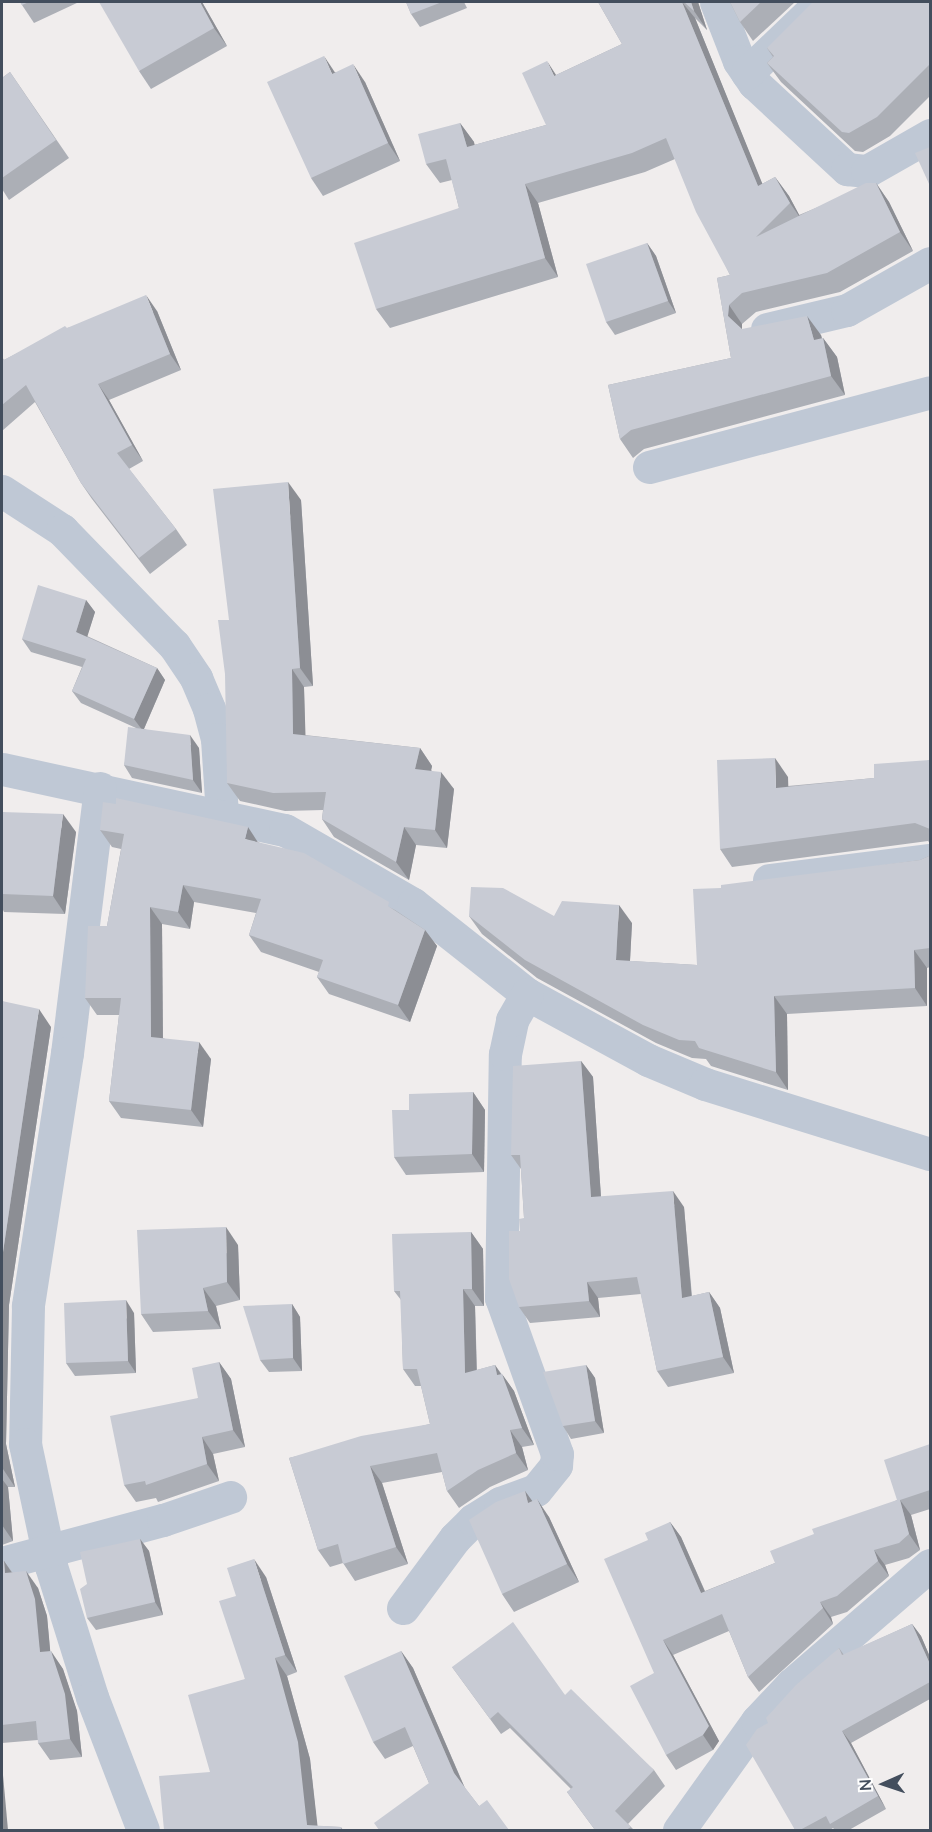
<!DOCTYPE html>
<style>
body{margin:0}
#map{position:relative;width:932px;height:1832px;overflow:hidden;background:#f0eded;font-family:"Nunito Sans",sans-serif}
div>[style]{position:absolute}
.minor>*{height:33px;margin:-16.5px;padding:0 16.5px;transform-origin:16.5px;border-radius:16.5px;background:#bfc8d5}
.wall>*{inset:0;background:#acafb6}
.shaded-wall>*{inset:0;background:#8c8e94}
.building>*{inset:0;background:#c8cbd4}
span{translate:-50% -50%;white-space:nowrap;text-align:center;line-height:1.15;-webkit-text-stroke:4.5px #fff;paint-order:stroke}
.frame{position:absolute;inset:0;border:3px solid #434e5d;pointer-events:none}
.north{position:absolute;left:854px;top:1754px;width:60px;height:60px;-webkit-text-stroke:4px #fff;paint-order:stroke;rotate:267deg;font-size:16px;font-weight:700;line-height:24px;text-align:center;color:#434e5d}
.north::after{content:'';display:block;margin:auto;width:21px;height:27px;background:#434e5d;clip-path:polygon(50% 0,100% 100%,50% 72%,0 100%)}
</style>
<div id="map">
<div class="minor">
<div style="left:716px;top:2px;width:63px;rotate:68.7deg"></div>
<div style="left:739px;top:61px;width:27px;rotate:56deg"></div>
<div style="left:754px;top:83px;width:127px;rotate:42.8deg"></div>
<div style="left:847px;top:169px;width:20px;rotate:6deg"></div>
<div style="left:867px;top:171px;width:73px;rotate:-29.7deg"></div>
<div style="left:747px;top:73px;width:103px;rotate:-43.8deg"></div>
<div style="left:767px;top:329px;width:82px;rotate:-13.4deg"></div>
<div style="left:847px;top:310px;width:95px;rotate:-29.5deg"></div>
<div style="left:649px;top:467px;width:291px;rotate:-14.9deg"></div>
<div style="left:2px;top:491px;width:72px;rotate:33deg"></div>
<div style="left:62px;top:530px;width:161px;rotate:45.8deg"></div>
<div style="left:174px;top:645px;width:40px;rotate:56deg"></div>
<div style="left:196px;top:678px;width:34px;rotate:67deg"></div>
<div style="left:209px;top:709px;width:31px;rotate:75deg"></div>
<div style="left:217px;top:739px;width:75px;rotate:86.2deg"></div>
<div style="left:2px;top:769px;width:289px;rotate:12.2deg"></div>
<div style="left:285px;top:830px;width:148px;rotate:30deg"></div>
<div style="left:413px;top:904px;width:145px;rotate:38.3deg"></div>
<div style="left:527px;top:994px;width:138px;rotate:28.6deg"></div>
<div style="left:648px;top:1060px;width:62px;rotate:22.8deg"></div>
<div style="left:705px;top:1084px;width:236px;rotate:17.3deg"></div>
<div style="left:100px;top:788px;width:267px;rotate:97.1deg"></div>
<div style="left:67px;top:1053px;width:256px;rotate:98.8deg"></div>
<div style="left:28px;top:1306px;width:138px;rotate:91.2deg"></div>
<div style="left:25px;top:1444px;width:125px;rotate:78deg"></div>
<div style="left:51px;top:1566px;width:137px;rotate:72.6deg"></div>
<div style="left:92px;top:1697px;width:142px;rotate:69deg"></div>
<div style="left:769px;top:880px;width:162px;rotate:-7.1deg"></div>
<div style="left:2px;top:1563px;width:167px;rotate:-15deg"></div>
<div style="left:163px;top:1520px;width:71px;rotate:-18.9deg"></div>
<div style="left:403px;top:1608px;width:87px;rotate:-53.4deg"></div>
<div style="left:455px;top:1538px;width:25px;rotate:-45deg"></div>
<div style="left:473px;top:1520px;width:32px;rotate:-32deg"></div>
<div style="left:500px;top:1503px;width:38px;rotate:-20deg"></div>
<div style="left:536px;top:1490px;width:32px;rotate:-51deg"></div>
<div style="left:556px;top:1465px;width:11px;rotate:-85deg"></div>
<div style="left:557px;top:1454px;width:166px;rotate:-109.7deg"></div>
<div style="left:501px;top:1298px;width:244px;rotate:-89.1deg"></div>
<div style="left:505px;top:1054px;width:35px;rotate:-78deg"></div>
<div style="left:512px;top:1020px;width:30px;rotate:-60deg"></div>
<div style="left:679px;top:1830px;width:134px;rotate:-54.4deg"></div>
<div style="left:757px;top:1721px;width:51px;rotate:-46.6deg"></div>
<div style="left:792px;top:1684px;width:182px;rotate:-40.8deg"></div>
</div>
<div class="wall">
<div style="clip-path:polygon(20px 2px,79px 2px,34px 23px)"></div>
<div style="clip-path:polygon(202px 2px,227px 46px,151px 89px,139px 71px)"></div>
<div style="clip-path:polygon(406px 2px,464px 2px,467px 8px,420px 27px,411px 14px)"></div>
<div style="clip-path:polygon(598px 2px,698px 2px,707px 30px,695px 18px,762px 184px,775px 177px,789px 196px,799px 215px,876px 183px,889px 202px,913px 251px,840px 292px,756px 312px,742px 324px,742px 329px,821px 335px,822px 339px,823px 338px,837px 357px,845px 395px,644px 449px,633px 458px,620px 439px,608px 385px,731px 358px,717px 278px,730px 275px,675px 159px,645px 172px,538px 203px,558px 277px,390px 328px,376px 309px,459px 208px,452px 180px,440px 183px,426px 164px,460px 123px,474px 142px,474px 145px,546px 125px,556px 75px,622px 44px)"></div>
<div style="clip-path:polygon(730px 2px,795px 2px,753px 41px,740px 22px)"></div>
<div style="clip-path:polygon(930px 2px,930px 96px,890px 136px,863px 152px,855px 151px,781px 82px,767px 63px,773px 57px,767px 48px)"></div>
<div style="clip-path:polygon(10px 72px,69px 158px,9px 200px,2px 189px,2px 78px)"></div>
<div style="clip-path:polygon(335px 72px,365px 82px,400px 161px,323px 196px,311px 178px)"></div>
<div style="clip-path:polygon(647px 243px,656px 256px,676px 313px,615px 335px,606px 322px)"></div>
<div style="clip-path:polygon(157px 311px,181px 370px,109px 400px,143px 461px,129px 469px,176px 529px,187px 545px,150px 574px,92px 499px,81px 483px,35px 402px,2px 431px,2px 357px,4px 360px,67px 328px)"></div>
<div style="clip-path:polygon(301px 500px,313px 686px,304px 687px,305px 735px,420px 748px,432px 766px,431px 770px,454px 789px,447px 848px,416px 845px,409px 880px,334px 837px,322px 819px,323px 810px,285px 811px,240px 801px,227px 783px,229px 620px)"></div>
<div style="clip-path:polygon(86px 600px,95px 612px,87px 636px,157px 668px,165px 680px,144px 729px,199px 748px,202px 793px,132px 778px,124px 765px,136px 728px,81px 703px,72px 691px,82px 667px,31px 652px,22px 639px)"></div>
<div style="clip-path:polygon(930px 760px,930px 843px,928px 841px,732px 867px,720px 849px,788px 777px,788px 786px,874px 778px)"></div>
<div style="clip-path:polygon(2px 812px,76px 832px,65px 914px,4px 912px,2px 908px)"></div>
<div style="clip-path:polygon(100px 830px,258px 842px,395px 910px,425px 930px,437px 946px,410px 1022px,329px 994px,317px 977px,319px 972px,261px 952px,249px 935px,256px 913px,194px 902px,190px 929px,162px 924px,163px 1038px,211px 1059px,203px 1127px,121px 1118px,109px 1101px,119px 1015px,97px 1015px,85px 998px,107px 926px,121px 849px,112px 847px)"></div>
<div style="clip-path:polygon(930px 853px,930px 967px,927px 968px,927px 1006px,787px 1014px,788px 1090px,711px 1066px,706px 1059px,692px 1058px,656px 1043px,537px 978px,482px 934px,469px 916px,554px 916px,632px 923px,630px 961px,697px 965px,721px 888px,920px 860px,929px 856px)"></div>
<div style="clip-path:polygon(2px 1001px,51px 1027px,9px 1305px,6px 1444px,15px 1487px,8px 1487px,13px 1541px,2px 1545px)"></div>
<div style="clip-path:polygon(581px 1061px,593px 1077px,601px 1197px,684px 1207px,692px 1296px,709px 1292px,720px 1308px,734px 1373px,668px 1387px,657px 1371px,641px 1294px,598px 1298px,600px 1317px,530px 1323px,519px 1307px,520px 1231px,524px 1218px,521px 1169px,511px 1155px)"></div>
<div style="clip-path:polygon(473px 1092px,485px 1110px,484px 1172px,406px 1175px,394px 1157px)"></div>
<div style="clip-path:polygon(471px 1232px,483px 1249px,484px 1306px,475px 1306px,477px 1370px,495px 1365px,514px 1391px,534px 1445px,522px 1447px,528px 1470px,490px 1487px,459px 1508px,447px 1491px,442px 1472px,382px 1483px,408px 1564px,355px 1581px,343px 1563px,330px 1567px,318px 1550px,289px 1458px,430px 1424px,421px 1386px,415px 1386px,403px 1369px,401px 1300px,394px 1291px)"></div>
<div style="clip-path:polygon(238px 1245px,240px 1300px,216px 1306px,221px 1329px,153px 1332px,141px 1314px)"></div>
<div style="clip-path:polygon(292px 1304px,300px 1317px,302px 1371px,269px 1372px,260px 1360px)"></div>
<div style="clip-path:polygon(134px 1313px,136px 1373px,75px 1376px,66px 1363px)"></div>
<div style="clip-path:polygon(219px 1362px,231px 1379px,245px 1447px,213px 1454px,219px 1481px,158px 1502px,156px 1498px,136px 1502px,124px 1485px,198px 1398px)"></div>
<div style="clip-path:polygon(586px 1365px,595px 1378px,604px 1433px,571px 1439px,563px 1426px)"></div>
<div style="clip-path:polygon(930px 1444px,930px 1509px,911px 1515px,920px 1550px,909px 1558px,885px 1565px,889px 1576px,847px 1612px,831px 1617px,833px 1624px,759px 1692px,748px 1677px,729px 1631px,673px 1655px,719px 1741px,713px 1750px,676px 1770px,666px 1755px,654px 1673px,648px 1540px,670px 1522px,681px 1537px,705px 1591px,775px 1563px,897px 1500px)"></div>
<div style="clip-path:polygon(525px 1491px,532px 1501px,549px 1517px,579px 1582px,514px 1612px,502px 1594px)"></div>
<div style="clip-path:polygon(140px 1539px,149px 1551px,163px 1615px,96px 1630px,87px 1618px,87px 1584px)"></div>
<div style="clip-path:polygon(4px 1561px,12px 1572px,38px 1588px,47px 1616px,50px 1651px,63px 1669px,77px 1711px,82px 1757px,50px 1760px,38px 1743px,38px 1740px,2px 1743px,2px 1562px)"></div>
<div style="clip-path:polygon(266px 1577px,297px 1672px,287px 1676px,310px 1759px,317px 1826px,341px 1827px,343px 1830px,164px 1830px,210px 1772px,245px 1679px,236px 1596px)"></div>
<div style="clip-path:polygon(912px 1624px,921px 1636px,930px 1657px,930px 1699px,851px 1743px,886px 1809px,849px 1830px,835px 1830px,833px 1828px,830px 1830px,795px 1830px,768px 1723px,839px 1648px,844px 1655px)"></div>
<div style="clip-path:polygon(401px 1651px,413px 1668px,465px 1788px,479px 1806px,509px 1830px,429px 1783px,413px 1746px,385px 1759px,373px 1742px)"></div>
<div style="clip-path:polygon(452px 1667px,565px 1695px,654px 1770px,665px 1786px,628px 1824px,634px 1830px,595px 1830px,567px 1792px,571px 1789px,510px 1728px,501px 1734px)"></div>
</div>
<div class="shaded-wall">
<div style="clip-path:polygon(200px 2px,202px 2px,227px 46px,214px 28px)"></div>
<div style="clip-path:polygon(682px 2px,695px 18px,771px 205px,758px 186px)"></div>
<div style="clip-path:polygon(691px 2px,698px 2px,707px 30px,694px 11px)"></div>
<div style="clip-path:polygon(324px 56px,336px 74px,332px 74px)"></div>
<div style="clip-path:polygon(547px 61px,560px 81px,554px 76px)"></div>
<div style="clip-path:polygon(353px 64px,365px 82px,400px 161px,388px 143px)"></div>
<div style="clip-path:polygon(460px 123px,474px 142px,480px 166px,467px 147px)"></div>
<div style="clip-path:polygon(775px 177px,789px 196px,803px 222px,790px 203px)"></div>
<div style="clip-path:polygon(876px 183px,889px 202px,913px 251px,900px 232px)"></div>
<div style="clip-path:polygon(525px 184px,538px 203px,558px 277px,545px 258px)"></div>
<div style="clip-path:polygon(647px 243px,656px 256px,676px 313px,668px 301px)"></div>
<div style="clip-path:polygon(146px 295px,157px 311px,181px 370px,170px 354px)"></div>
<div style="clip-path:polygon(729px 305px,742px 324px,742px 335px,728px 316px)"></div>
<div style="clip-path:polygon(807px 316px,821px 335px,827px 359px,814px 340px)"></div>
<div style="clip-path:polygon(823px 338px,837px 357px,845px 395px,831px 376px)"></div>
<div style="clip-path:polygon(98px 384px,109px 400px,143px 461px,132px 445px)"></div>
<div style="clip-path:polygon(288px 482px,301px 500px,313px 686px,300px 668px)"></div>
<div style="clip-path:polygon(86px 600px,95px 612px,85px 644px,76px 632px)"></div>
<div style="clip-path:polygon(157px 668px,165px 680px,143px 731px,134px 719px)"></div>
<div style="clip-path:polygon(292px 669px,304px 687px,306px 752px,293px 734px)"></div>
<div style="clip-path:polygon(190px 735px,199px 748px,202px 793px,193px 780px)"></div>
<div style="clip-path:polygon(420px 748px,432px 766px,428px 786px,415px 769px)"></div>
<div style="clip-path:polygon(775px 758px,788px 777px,789px 806px,776px 788px)"></div>
<div style="clip-path:polygon(441px 772px,454px 789px,447px 848px,435px 830px)"></div>
<div style="clip-path:polygon(63px 814px,76px 832px,65px 914px,53px 896px)"></div>
<div style="clip-path:polygon(248px 827px,259px 844px,245px 839px)"></div>
<div style="clip-path:polygon(404px 827px,416px 845px,409px 880px,396px 862px)"></div>
<div style="clip-path:polygon(183px 885px,194px 902px,190px 929px,178px 912px)"></div>
<div style="clip-path:polygon(619px 905px,632px 923px,629px 979px,616px 960px)"></div>
<div style="clip-path:polygon(150px 907px,162px 924px,163px 1054px,151px 1037px)"></div>
<div style="clip-path:polygon(425px 930px,437px 946px,410px 1022px,398px 1005px)"></div>
<div style="clip-path:polygon(914px 950px,927px 968px,927px 1006px,915px 988px)"></div>
<div style="clip-path:polygon(774px 996px,787px 1014px,788px 1090px,776px 1072px)"></div>
<div style="clip-path:polygon(39px 1009px,51px 1027px,9px 1305px,6px 1444px,15px 1487px,3px 1469px,2px 1463px,2px 1259px)"></div>
<div style="clip-path:polygon(199px 1042px,211px 1059px,203px 1127px,191px 1110px)"></div>
<div style="clip-path:polygon(581px 1061px,593px 1077px,602px 1213px,591px 1197px)"></div>
<div style="clip-path:polygon(473px 1092px,485px 1110px,484px 1172px,472px 1154px)"></div>
<div style="clip-path:polygon(673px 1191px,684px 1207px,693px 1314px,682px 1298px)"></div>
<div style="clip-path:polygon(226px 1227px,238px 1245px,240px 1300px,227px 1282px)"></div>
<div style="clip-path:polygon(471px 1232px,483px 1249px,484px 1306px,472px 1289px)"></div>
<div style="clip-path:polygon(587px 1282px,598px 1298px,600px 1317px,589px 1301px)"></div>
<div style="clip-path:polygon(203px 1288px,216px 1306px,221px 1329px,208px 1311px)"></div>
<div style="clip-path:polygon(463px 1289px,475px 1306px,477px 1390px,465px 1373px)"></div>
<div style="clip-path:polygon(709px 1292px,720px 1308px,734px 1373px,723px 1357px)"></div>
<div style="clip-path:polygon(126px 1300px,134px 1313px,136px 1373px,128px 1361px)"></div>
<div style="clip-path:polygon(292px 1304px,300px 1317px,302px 1371px,293px 1358px)"></div>
<div style="clip-path:polygon(219px 1362px,231px 1379px,245px 1447px,233px 1430px)"></div>
<div style="clip-path:polygon(495px 1365px,504px 1379px,502px 1374px,514px 1391px,534px 1445px,522px 1428px,497px 1375px)"></div>
<div style="clip-path:polygon(586px 1365px,595px 1378px,604px 1433px,595px 1421px)"></div>
<div style="clip-path:polygon(510px 1430px,522px 1447px,528px 1470px,516px 1453px)"></div>
<div style="clip-path:polygon(202px 1437px,213px 1454px,219px 1481px,207px 1464px)"></div>
<div style="clip-path:polygon(370px 1466px,382px 1483px,408px 1564px,396px 1547px)"></div>
<div style="clip-path:polygon(2px 1479px,8px 1487px,13px 1541px,2px 1525px)"></div>
<div style="clip-path:polygon(525px 1491px,538px 1509px,528px 1503px)"></div>
<div style="clip-path:polygon(537px 1499px,549px 1517px,579px 1582px,567px 1564px)"></div>
<div style="clip-path:polygon(900px 1500px,911px 1515px,920px 1550px,909px 1534px)"></div>
<div style="clip-path:polygon(670px 1522px,681px 1537px,712px 1608px,701px 1593px)"></div>
<div style="clip-path:polygon(140px 1539px,149px 1551px,163px 1615px,155px 1602px)"></div>
<div style="clip-path:polygon(874px 1550px,885px 1565px,889px 1576px,878px 1561px)"></div>
<div style="clip-path:polygon(254px 1559px,266px 1577px,297px 1672px,285px 1655px)"></div>
<div style="clip-path:polygon(4px 1561px,16px 1579px,5px 1573px)"></div>
<div style="clip-path:polygon(26px 1571px,38px 1588px,47px 1616px,52px 1670px,40px 1652px)"></div>
<div style="clip-path:polygon(820px 1602px,831px 1617px,833px 1624px,823px 1608px)"></div>
<div style="clip-path:polygon(912px 1624px,921px 1636px,930px 1657px,930px 1664px)"></div>
<div style="clip-path:polygon(663px 1640px,673px 1655px,719px 1741px,713px 1750px,703px 1735px)"></div>
<div style="clip-path:polygon(51px 1651px,63px 1669px,77px 1711px,82px 1757px,70px 1739px)"></div>
<div style="clip-path:polygon(401px 1651px,413px 1668px,466px 1791px,454px 1773px)"></div>
<div style="clip-path:polygon(275px 1658px,287px 1676px,310px 1759px,318px 1830px,307px 1825px)"></div>
<div style="clip-path:polygon(842px 1731px,851px 1743px,886px 1809px,878px 1796px)"></div>
<div style="clip-path:polygon(2px 1764px,8px 1830px,2px 1830px)"></div>
</div>
<div class="building">
<div style="clip-path:polygon(20px 2px,29px 2px,22px 5px)"></div>
<div style="clip-path:polygon(99px 2px,200px 2px,214px 28px,139px 71px)"></div>
<div style="clip-path:polygon(406px 2px,442px 2px,411px 14px)"></div>
<div style="clip-path:polygon(598px 2px,682px 2px,758px 186px,775px 177px,790px 203px,756px 237px,866px 183px,876px 183px,900px 232px,827px 273px,742px 293px,729px 305px,728px 316px,742px 329px,807px 316px,814px 340px,823px 338px,831px 376px,631px 430px,620px 439px,608px 385px,731px 358px,717px 278px,730px 275px,696px 212px,666px 138px,632px 153px,525px 184px,545px 258px,376px 309px,354px 243px,459px 208px,446px 159px,426px 164px,418px 134px,460px 123px,467px 147px,546px 125px,522px 73px,547px 61px,554px 76px,622px 44px)"></div>
<div style="clip-path:polygon(684px 2px,691px 2px,694px 11px)"></div>
<div style="clip-path:polygon(730px 2px,761px 2px,740px 22px)"></div>
<div style="clip-path:polygon(813px 2px,930px 2px,930px 64px,877px 117px,849px 133px,842px 132px,767px 63px,774px 56px,767px 48px)"></div>
<div style="clip-path:polygon(324px 56px,332px 74px,353px 64px,388px 143px,311px 178px,267px 82px)"></div>
<div style="clip-path:polygon(10px 72px,56px 140px,2px 178px,2px 78px)"></div>
<div style="clip-path:polygon(930px 147px,930px 186px,915px 153px)"></div>
<div style="clip-path:polygon(647px 243px,668px 301px,606px 322px,586px 264px)"></div>
<div style="clip-path:polygon(146px 295px,170px 354px,98px 384px,132px 445px,117px 453px,176px 529px,139px 558px,81px 483px,26px 385px,2px 405px,2px 357px,4px 360px,65px 326px,67px 328px)"></div>
<div style="clip-path:polygon(288px 482px,300px 668px,292px 669px,293px 734px,420px 748px,415px 769px,441px 772px,435px 830px,404px 827px,396px 862px,322px 819px,326px 792px,273px 793px,227px 783px,225px 674px,218px 620px,229px 620px,213px 489px)"></div>
<div style="clip-path:polygon(38px 585px,86px 600px,76px 632px,157px 668px,134px 719px,72px 691px,86px 659px,22px 639px)"></div>
<div style="clip-path:polygon(128px 727px,190px 735px,193px 780px,124px 765px)"></div>
<div style="clip-path:polygon(775px 758px,776px 788px,874px 778px,874px 764px,930px 760px,930px 829px,915px 823px,720px 849px,717px 760px)"></div>
<div style="clip-path:polygon(116px 798px,248px 827px,245px 839px,304px 853px,389px 902px,388px 906px,425px 930px,398px 1005px,317px 977px,323px 960px,249px 935px,261px 899px,183px 885px,178px 912px,150px 907px,151px 1037px,199px 1042px,191px 1110px,109px 1101px,121px 998px,85px 998px,88px 926px,107px 926px,124px 834px,100px 830px,103px 802px,116px 804px)"></div>
<div style="clip-path:polygon(2px 812px,63px 814px,53px 896px,2px 894px)"></div>
<div style="clip-path:polygon(930px 853px,930px 948px,914px 950px,915px 988px,774px 996px,776px 1072px,699px 1048px,695px 1041px,679px 1040px,643px 1025px,525px 960px,469px 916px,471px 887px,503px 888px,554px 916px,562px 901px,619px 905px,616px 960px,697px 965px,693px 889px,721px 888px,721px 885px,920px 860px,929px 856px)"></div>
<div style="clip-path:polygon(2px 1001px,39px 1009px,2px 1259px)"></div>
<div style="clip-path:polygon(581px 1061px,591px 1197px,673px 1191px,682px 1298px,709px 1292px,723px 1357px,657px 1371px,637px 1277px,587px 1282px,589px 1301px,519px 1307px,509px 1279px,509px 1231px,520px 1231px,519px 1219px,524px 1218px,520px 1155px,511px 1155px,513px 1066px)"></div>
<div style="clip-path:polygon(473px 1092px,472px 1154px,394px 1157px,392px 1110px,409px 1110px,409px 1094px)"></div>
<div style="clip-path:polygon(226px 1227px,227px 1282px,203px 1288px,208px 1311px,141px 1314px,137px 1230px)"></div>
<div style="clip-path:polygon(471px 1232px,472px 1289px,463px 1289px,465px 1373px,495px 1365px,497px 1375px,502px 1374px,522px 1428px,510px 1430px,516px 1453px,478px 1470px,447px 1491px,437px 1453px,370px 1466px,396px 1547px,343px 1564px,338px 1544px,318px 1550px,289px 1458px,361px 1436px,430px 1424px,417px 1369px,403px 1369px,400px 1291px,394px 1291px,392px 1234px)"></div>
<div style="clip-path:polygon(126px 1300px,128px 1361px,66px 1363px,64px 1303px)"></div>
<div style="clip-path:polygon(292px 1304px,293px 1358px,260px 1360px,243px 1306px)"></div>
<div style="clip-path:polygon(219px 1362px,233px 1430px,202px 1437px,207px 1464px,146px 1485px,145px 1481px,124px 1485px,110px 1416px,198px 1398px,192px 1368px)"></div>
<div style="clip-path:polygon(586px 1365px,595px 1421px,563px 1426px,543px 1372px)"></div>
<div style="clip-path:polygon(930px 1444px,930px 1490px,900px 1500px,909px 1534px,899px 1543px,874px 1550px,878px 1561px,837px 1596px,820px 1602px,823px 1608px,748px 1677px,722px 1614px,663px 1640px,709px 1726px,703px 1735px,666px 1755px,630px 1686px,654px 1673px,604px 1559px,648px 1540px,645px 1533px,670px 1522px,701px 1593px,775px 1563px,770px 1551px,814px 1534px,812px 1529px,897px 1500px,884px 1460px)"></div>
<div style="clip-path:polygon(525px 1491px,528px 1503px,537px 1499px,567px 1564px,502px 1594px,469px 1520px,496px 1502px)"></div>
<div style="clip-path:polygon(140px 1539px,155px 1602px,87px 1618px,80px 1589px,87px 1584px,80px 1552px)"></div>
<div style="clip-path:polygon(254px 1559px,285px 1655px,275px 1658px,298px 1742px,307px 1825px,341px 1827px,341px 1830px,164px 1830px,159px 1776px,210px 1772px,188px 1695px,245px 1679px,219px 1601px,236px 1596px,227px 1568px)"></div>
<div style="clip-path:polygon(4px 1561px,5px 1573px,26px 1571px,35px 1599px,40px 1652px,51px 1651px,65px 1694px,70px 1739px,38px 1743px,36px 1721px,2px 1725px,2px 1562px)"></div>
<div style="clip-path:polygon(513px 1622px,565px 1695px,571px 1689px,654px 1770px,615px 1811px,631px 1827px,626px 1830px,595px 1830px,567px 1792px,573px 1787px,498px 1712px,490px 1719px,452px 1667px)"></div>
<div style="clip-path:polygon(912px 1624px,930px 1664px,930px 1682px,842px 1731px,878px 1796px,830px 1824px,826px 1816px,800px 1830px,795px 1830px,746px 1745px,757px 1729px,768px 1723px,766px 1718px,796px 1685px,839px 1648px,842px 1655px)"></div>
<div style="clip-path:polygon(401px 1651px,454px 1773px,479px 1806px,487px 1800px,509px 1830px,379px 1830px,374px 1823px,429px 1783px,405px 1727px,373px 1742px,344px 1676px)"></div>
</div>
<div class="frame"></div>
<div class="north">N</div>
</div>
